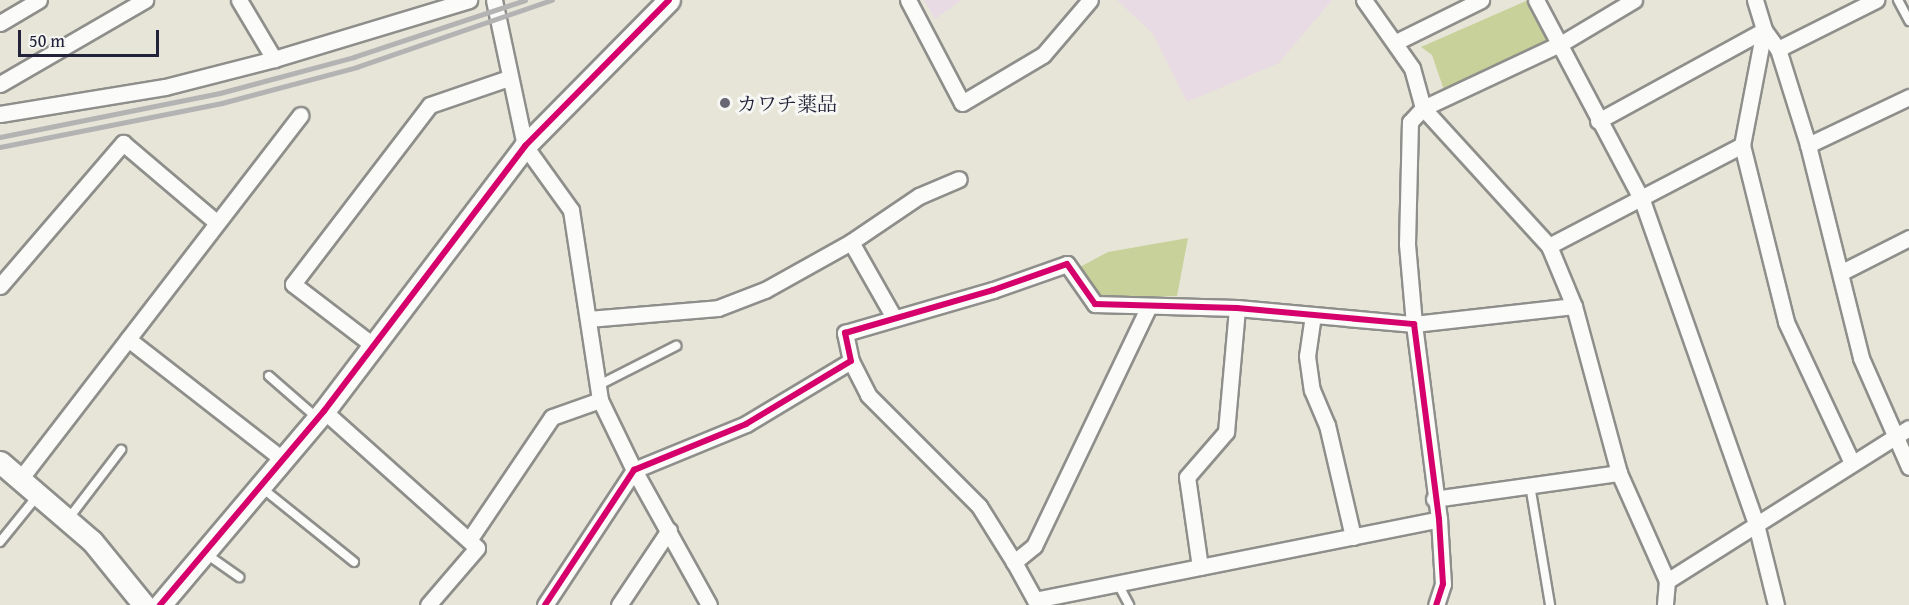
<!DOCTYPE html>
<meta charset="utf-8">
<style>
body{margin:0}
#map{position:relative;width:1909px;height:605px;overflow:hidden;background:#e7e5d8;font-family:"Gentium Book Plus","Noto Serif JP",serif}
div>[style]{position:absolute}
.built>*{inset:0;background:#e8dbe4}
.green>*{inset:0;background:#c7d199}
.roads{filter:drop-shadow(2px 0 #8e8e8b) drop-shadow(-2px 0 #8e8e8b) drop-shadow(0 2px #8e8e8b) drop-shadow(0 -2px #8e8e8b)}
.lane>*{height:8px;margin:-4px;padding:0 4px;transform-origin:4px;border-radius:4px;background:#fbfbf9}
.street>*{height:15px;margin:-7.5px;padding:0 7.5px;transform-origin:7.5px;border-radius:7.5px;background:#fbfbf9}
.secondary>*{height:21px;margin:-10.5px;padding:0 10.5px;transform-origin:10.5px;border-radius:10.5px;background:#fbfbf9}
.rail>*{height:4.5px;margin:-2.25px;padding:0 2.25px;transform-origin:2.25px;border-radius:2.25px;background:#b3b3b4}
.cycleway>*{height:6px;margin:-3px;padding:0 3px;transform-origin:3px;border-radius:3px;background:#d6006c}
.dots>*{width:16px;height:16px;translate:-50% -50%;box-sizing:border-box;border:3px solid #f6f6f2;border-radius:50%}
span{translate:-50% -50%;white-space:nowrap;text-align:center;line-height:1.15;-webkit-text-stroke:6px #f6f6f2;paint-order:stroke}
.poi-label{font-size:20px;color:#22223b}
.left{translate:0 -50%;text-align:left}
.scale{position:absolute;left:18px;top:30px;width:141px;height:27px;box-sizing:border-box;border:3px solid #22223b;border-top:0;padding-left:8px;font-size:18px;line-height:21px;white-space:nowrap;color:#22223b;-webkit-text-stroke:4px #f6f6f2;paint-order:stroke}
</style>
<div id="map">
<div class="built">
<div style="clip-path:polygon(924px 0,962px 0,935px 19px)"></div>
<div style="clip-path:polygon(1117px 0,1332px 0,1279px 63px,1187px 102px,1153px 34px)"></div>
</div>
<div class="green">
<div style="clip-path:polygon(1528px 0,1544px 0,1561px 35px,1444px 90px,1432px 55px,1421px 47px)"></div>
<div style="clip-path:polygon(1188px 238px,1177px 296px,1098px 299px,1078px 268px,1108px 252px)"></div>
</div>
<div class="roads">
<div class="lane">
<div style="left:1898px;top:0;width:24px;rotate:62deg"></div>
<div style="left:269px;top:376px;width:62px;rotate:41.1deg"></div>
<div style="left:597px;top:386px;width:89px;rotate:-26.9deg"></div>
<div style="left:1530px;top:485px;width:122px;rotate:80.5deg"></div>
<div style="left:262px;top:488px;width:118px;rotate:38.8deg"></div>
<div style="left:69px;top:518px;width:86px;rotate:-52.6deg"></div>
<div style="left:0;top:542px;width:60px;rotate:-51deg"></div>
<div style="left:205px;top:553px;width:42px;rotate:35.2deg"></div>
<div style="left:1118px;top:584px;width:24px;rotate:62deg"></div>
</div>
<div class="street">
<div style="left:239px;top:0;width:69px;rotate:59.3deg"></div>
<div style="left:494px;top:0;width:149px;rotate:78deg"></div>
<div style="left:525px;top:146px;width:79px;rotate:54.3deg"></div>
<div style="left:571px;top:210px;width:192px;rotate:81.3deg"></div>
<div style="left:600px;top:400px;width:78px;rotate:64.1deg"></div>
<div style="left:634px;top:470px;width:154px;rotate:60.9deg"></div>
<div style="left:908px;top:0;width:116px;rotate:62.3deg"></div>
<div style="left:962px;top:103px;width:94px;rotate:-30.7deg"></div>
<div style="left:1043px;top:55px;width:72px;rotate:-49.5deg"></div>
<div style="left:1364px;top:0;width:83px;rotate:54.8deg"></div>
<div style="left:1412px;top:68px;width:41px;rotate:74.6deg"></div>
<div style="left:1423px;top:108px;width:187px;rotate:47.6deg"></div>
<div style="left:1549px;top:246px;width:65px;rotate:67.4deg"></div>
<div style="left:1574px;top:306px;width:173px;rotate:74.9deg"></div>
<div style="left:1619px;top:473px;width:118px;rotate:66deg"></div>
<div style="left:1667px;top:581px;width:24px;rotate:95deg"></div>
<div style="left:1536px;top:0;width:226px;rotate:62.1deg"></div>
<div style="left:1642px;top:200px;width:343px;rotate:70.6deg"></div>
<div style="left:1756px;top:524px;width:83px;rotate:76.1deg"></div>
<div style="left:1755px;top:0;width:31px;rotate:73deg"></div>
<div style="left:1764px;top:30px;width:24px;rotate:54deg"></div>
<div style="left:1778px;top:49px;width:101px;rotate:72.6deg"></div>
<div style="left:1808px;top:145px;width:219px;rotate:76deg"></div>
<div style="left:1861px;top:358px;width:119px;rotate:66.2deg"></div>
<div style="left:0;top:23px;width:45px;rotate:-30.5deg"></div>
<div style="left:1764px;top:30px;width:117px;rotate:100.8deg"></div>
<div style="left:1742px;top:145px;width:182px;rotate:76deg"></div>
<div style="left:1786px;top:322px;width:156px;rotate:64.9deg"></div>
<div style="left:1396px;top:42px;width:95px;rotate:-26.3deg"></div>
<div style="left:1778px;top:49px;width:110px;rotate:-26.6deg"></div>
<div style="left:0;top:84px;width:168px;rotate:-30.1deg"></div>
<div style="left:0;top:114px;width:167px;rotate:-9.3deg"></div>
<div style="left:165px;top:87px;width:113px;rotate:-14.4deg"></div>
<div style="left:274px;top:59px;width:204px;rotate:-16.8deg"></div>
<div style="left:1598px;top:121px;width:189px;rotate:-28.7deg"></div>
<div style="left:1808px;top:145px;width:112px;rotate:-25.4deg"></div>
<div style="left:851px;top:242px;width:85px;rotate:60.4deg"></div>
<div style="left:1549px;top:246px;width:218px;rotate:-27.6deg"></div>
<div style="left:1842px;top:272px;width:75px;rotate:-26.9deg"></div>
<div style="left:0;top:286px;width:189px;rotate:-49.3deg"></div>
<div style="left:123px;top:143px;width:122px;rotate:40.3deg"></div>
<div style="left:1149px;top:306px;width:266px;rotate:115.6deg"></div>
<div style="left:1034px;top:546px;width:26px;rotate:141deg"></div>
<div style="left:1014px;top:562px;width:43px;rotate:61.1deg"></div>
<div style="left:1035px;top:600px;width:412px;rotate:-11.3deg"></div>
<div style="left:1574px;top:306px;width:161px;rotate:173.6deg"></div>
<div style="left:1414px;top:324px;width:80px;rotate:-95deg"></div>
<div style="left:1407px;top:244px;width:122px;rotate:-88.6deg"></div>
<div style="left:1410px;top:122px;width:19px;rotate:-47deg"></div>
<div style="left:1423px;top:108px;width:153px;rotate:-25.1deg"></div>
<div style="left:1562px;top:43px;width:84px;rotate:-30.8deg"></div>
<div style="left:1313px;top:315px;width:41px;rotate:98.3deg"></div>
<div style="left:1307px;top:356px;width:34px;rotate:82deg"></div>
<div style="left:1312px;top:390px;width:38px;rotate:67deg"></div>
<div style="left:1327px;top:425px;width:115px;rotate:76.9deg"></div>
<div style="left:588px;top:319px;width:130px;rotate:-4.8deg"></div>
<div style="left:718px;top:308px;width:50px;rotate:-21deg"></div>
<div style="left:765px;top:290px;width:98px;rotate:-29.2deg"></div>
<div style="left:851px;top:242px;width:82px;rotate:-34.1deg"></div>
<div style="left:919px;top:196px;width:43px;rotate:-23deg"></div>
<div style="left:128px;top:339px;width:195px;rotate:37.9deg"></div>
<div style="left:374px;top:346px;width:102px;rotate:-142.6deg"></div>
<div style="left:293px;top:284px;width:225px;rotate:-52.6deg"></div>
<div style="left:430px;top:105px;width:83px;rotate:-18.9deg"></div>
<div style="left:851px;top:361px;width:38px;rotate:63deg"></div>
<div style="left:868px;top:395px;width:157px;rotate:45deg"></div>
<div style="left:979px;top:506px;width:66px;rotate:58deg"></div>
<div style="left:324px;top:411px;width:205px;rotate:41.8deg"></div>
<div style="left:477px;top:548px;width:75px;rotate:130.7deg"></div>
<div style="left:21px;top:478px;width:458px;rotate:-52.4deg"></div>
<div style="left:1434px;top:499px;width:187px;rotate:-8deg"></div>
<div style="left:469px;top:540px;width:148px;rotate:-56deg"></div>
<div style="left:552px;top:417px;width:51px;rotate:-19.5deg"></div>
<div style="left:1200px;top:567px;width:91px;rotate:-98.2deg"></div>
<div style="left:1187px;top:477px;width:60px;rotate:-49.1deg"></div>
<div style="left:1226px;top:432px;width:124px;rotate:-84.9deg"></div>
<div style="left:1667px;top:581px;width:286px;rotate:-32.3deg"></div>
<div style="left:545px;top:605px;width:162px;rotate:-56.6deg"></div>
<div style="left:634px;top:470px;width:121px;rotate:-22.3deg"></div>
<div style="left:746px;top:424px;width:122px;rotate:-31deg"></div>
<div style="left:851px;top:361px;width:29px;rotate:-102deg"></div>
<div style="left:845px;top:333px;width:154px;rotate:-16.2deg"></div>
<div style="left:993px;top:290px;width:78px;rotate:-19.4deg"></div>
<div style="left:1067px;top:264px;width:49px;rotate:55deg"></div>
<div style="left:1095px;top:304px;width:142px;rotate:1.6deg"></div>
<div style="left:1237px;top:308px;width:178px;rotate:5.2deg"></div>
<div style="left:1414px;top:324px;width:197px;rotate:82.7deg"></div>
<div style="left:1439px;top:519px;width:65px;rotate:86.5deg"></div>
<div style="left:1443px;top:584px;width:22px;rotate:108deg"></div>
<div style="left:619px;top:605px;width:90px;rotate:-56.3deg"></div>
</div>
<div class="secondary">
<div style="left:0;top:462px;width:121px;rotate:40.7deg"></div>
<div style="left:92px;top:541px;width:82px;rotate:50.9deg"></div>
<div style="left:160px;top:605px;width:254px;rotate:-49.8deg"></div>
<div style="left:324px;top:411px;width:333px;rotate:-52.8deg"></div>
<div style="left:525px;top:146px;width:205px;rotate:-45.4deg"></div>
</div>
</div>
<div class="rail">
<div style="left:0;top:137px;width:224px;rotate:-11.3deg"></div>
<div style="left:220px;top:93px;width:139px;rotate:-15deg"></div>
<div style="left:354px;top:57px;width:180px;rotate:-18.4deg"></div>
<div style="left:0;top:147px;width:226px;rotate:-11.2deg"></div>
<div style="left:222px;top:103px;width:140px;rotate:-14.9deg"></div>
<div style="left:357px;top:67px;width:206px;rotate:-19deg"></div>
</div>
<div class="cycleway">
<div style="left:160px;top:605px;width:254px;rotate:-49.8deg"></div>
<div style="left:324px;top:411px;width:333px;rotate:-52.8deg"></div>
<div style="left:525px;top:146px;width:205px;rotate:-45.4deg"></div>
<div style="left:545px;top:605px;width:162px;rotate:-56.6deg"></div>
<div style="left:634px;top:470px;width:121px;rotate:-22.3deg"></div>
<div style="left:746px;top:424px;width:122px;rotate:-31deg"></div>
<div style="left:851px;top:361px;width:29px;rotate:-102deg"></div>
<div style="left:845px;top:333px;width:154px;rotate:-16.2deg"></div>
<div style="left:993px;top:290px;width:78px;rotate:-19.4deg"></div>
<div style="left:1067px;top:264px;width:49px;rotate:55deg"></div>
<div style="left:1095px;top:304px;width:142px;rotate:1.6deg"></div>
<div style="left:1237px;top:308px;width:178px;rotate:5.2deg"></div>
<div style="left:1414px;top:324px;width:197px;rotate:82.7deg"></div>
<div style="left:1439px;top:519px;width:65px;rotate:86.5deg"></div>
<div style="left:1443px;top:584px;width:22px;rotate:108deg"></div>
</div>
<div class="dots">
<div style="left:725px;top:103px;background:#676672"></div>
</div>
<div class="poi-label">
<span class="left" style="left:737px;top:103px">カワチ薬品</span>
</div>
<div class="scale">50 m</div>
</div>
